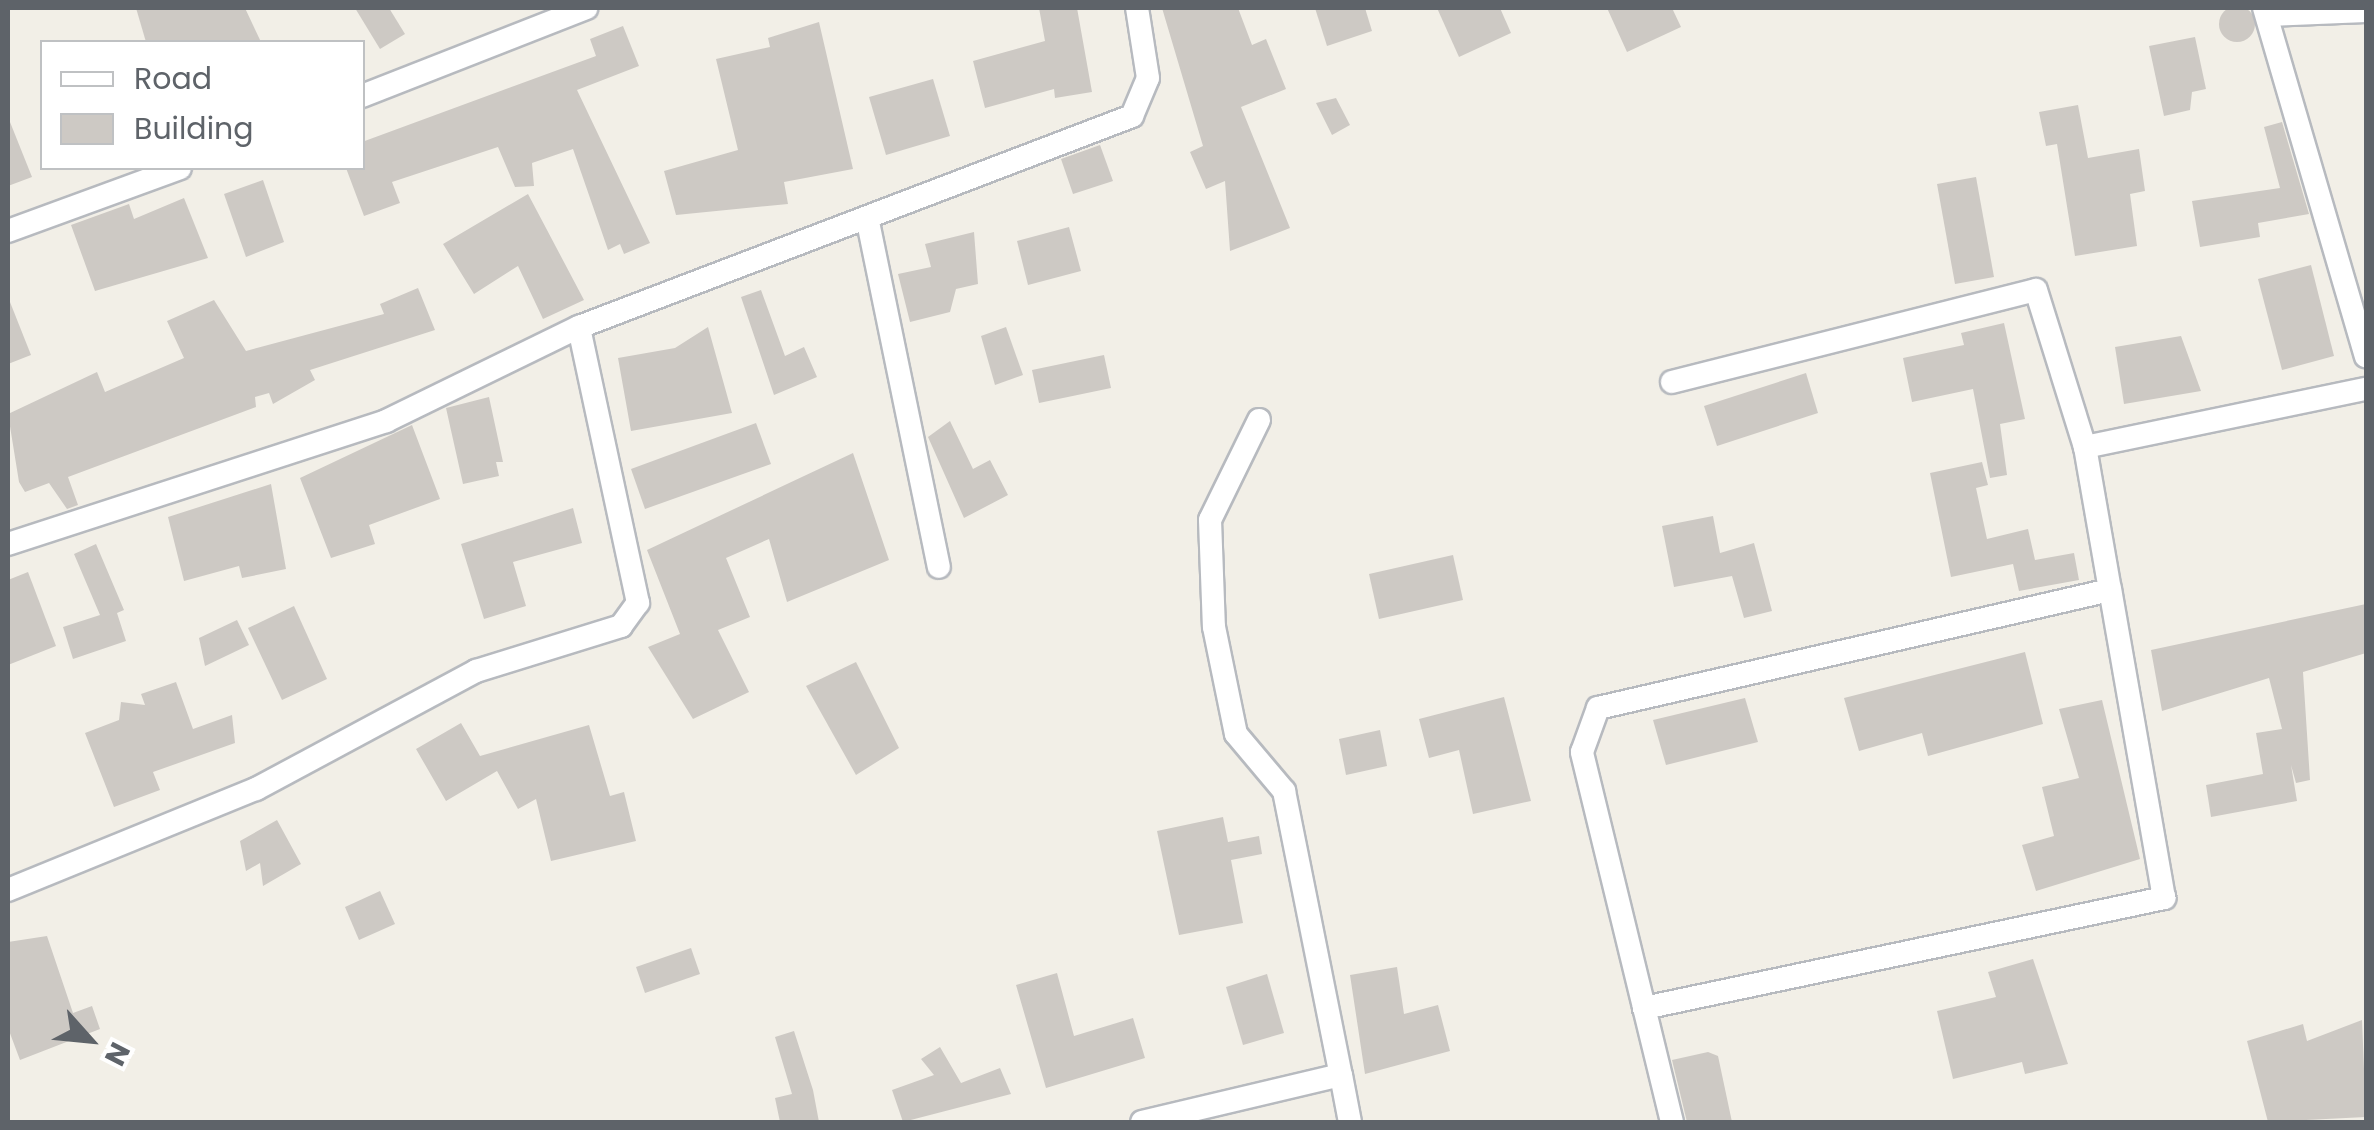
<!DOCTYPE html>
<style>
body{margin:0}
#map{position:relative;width:2374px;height:1130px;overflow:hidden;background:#f2efe7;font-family:Poppins,sans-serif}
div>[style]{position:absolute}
.building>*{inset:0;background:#cdc9c4}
.round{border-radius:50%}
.roads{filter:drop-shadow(2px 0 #b7babf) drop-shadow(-2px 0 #b7babf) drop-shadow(0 2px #b7babf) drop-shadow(0 -2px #b7babf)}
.minor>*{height:22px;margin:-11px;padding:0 11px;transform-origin:11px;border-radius:11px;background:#fff}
span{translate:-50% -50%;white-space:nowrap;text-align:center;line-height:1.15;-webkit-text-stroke:10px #fff;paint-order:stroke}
.frame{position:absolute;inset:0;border:10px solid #5e6369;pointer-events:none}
.legend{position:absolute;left:40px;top:40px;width:325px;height:130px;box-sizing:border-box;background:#fff;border:2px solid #bfc1c3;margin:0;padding:12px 18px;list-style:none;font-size:30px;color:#5e6369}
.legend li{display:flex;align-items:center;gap:20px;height:50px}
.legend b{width:50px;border:2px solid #bfc1c3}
.north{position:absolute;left:40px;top:990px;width:100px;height:100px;-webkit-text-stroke:8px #fff;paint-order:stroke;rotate:117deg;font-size:28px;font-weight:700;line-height:40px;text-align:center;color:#5e6369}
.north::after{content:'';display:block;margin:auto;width:35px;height:45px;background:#5e6369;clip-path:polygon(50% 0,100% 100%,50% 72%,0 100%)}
</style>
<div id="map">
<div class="building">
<div class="round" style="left:2219px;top:6px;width:36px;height:36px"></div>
<div style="clip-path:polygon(136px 8px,245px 8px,261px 42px,146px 42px)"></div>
<div style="clip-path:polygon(355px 8px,389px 8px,405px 34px,380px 49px)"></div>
<div style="clip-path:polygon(1039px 8px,1077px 8px,1092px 92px,1055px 98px,1054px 89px,985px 108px,973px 61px,1045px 41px)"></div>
<div style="clip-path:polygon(1162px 8px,1238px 8px,1252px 45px,1266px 39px,1286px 89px,1241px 107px,1290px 228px,1230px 251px,1225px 181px,1206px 189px,1190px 152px,1203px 146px)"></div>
<div style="clip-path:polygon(1315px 8px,1365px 8px,1372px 31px,1327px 46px)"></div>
<div style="clip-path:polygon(1437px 8px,1500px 8px,1511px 33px,1459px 57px)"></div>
<div style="clip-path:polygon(1607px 8px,1672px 8px,1681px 27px,1627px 52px)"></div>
<div style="clip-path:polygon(819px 22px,853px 169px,784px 182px,788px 204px,676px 215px,664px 171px,738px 150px,716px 59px,770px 47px,768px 38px)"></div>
<div style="clip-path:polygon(623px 26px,639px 66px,577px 90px,650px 243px,624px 254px,620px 244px,608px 250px,573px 149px,532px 163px,534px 186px,515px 187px,498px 147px,392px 182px,400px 203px,364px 216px,346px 168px,362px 168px,362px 142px,596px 56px,590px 39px)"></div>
<div style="clip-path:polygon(2195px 37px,2206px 89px,2192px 92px,2190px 110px,2164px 116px,2149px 46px)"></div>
<div style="clip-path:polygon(933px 79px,950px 136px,886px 155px,869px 97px)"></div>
<div style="clip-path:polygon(1336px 98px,1350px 125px,1332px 135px,1316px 103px)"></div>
<div style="clip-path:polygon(2078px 105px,2088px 158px,2139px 149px,2145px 191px,2130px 194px,2137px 246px,2075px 256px,2057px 144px,2046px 146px,2039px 112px)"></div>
<div style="clip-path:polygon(8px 117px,32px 177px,8px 186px)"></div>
<div style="clip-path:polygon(2282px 122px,2309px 214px,2258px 223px,2260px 237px,2200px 247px,2192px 201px,2280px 188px,2264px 127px)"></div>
<div style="clip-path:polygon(1100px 145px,1113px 181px,1073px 194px,1061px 159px)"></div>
<div style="clip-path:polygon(1976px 177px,1994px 277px,1955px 284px,1937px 184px)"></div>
<div style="clip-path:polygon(263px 180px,284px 242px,246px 257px,224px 194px)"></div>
<div style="clip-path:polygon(528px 194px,584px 300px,543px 319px,518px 266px,474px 294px,443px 244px)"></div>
<div style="clip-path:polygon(184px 198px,208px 258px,95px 291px,71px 225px,129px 204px,134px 219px)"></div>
<div style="clip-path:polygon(1069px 227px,1081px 271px,1028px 285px,1017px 241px)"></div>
<div style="clip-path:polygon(974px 232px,978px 284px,956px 289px,950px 312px,910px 322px,898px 274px,931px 267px,925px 244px)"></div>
<div style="clip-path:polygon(2311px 265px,2334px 356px,2282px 370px,2258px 279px)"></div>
<div style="clip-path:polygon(418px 288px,435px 330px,310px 370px,315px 380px,273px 404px,269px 393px,255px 397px,256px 407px,68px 477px,78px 505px,67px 509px,49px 483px,25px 492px,19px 482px,8px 414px,97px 372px,105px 392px,184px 358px,167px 321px,214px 300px,246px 351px,384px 314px,380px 304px)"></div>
<div style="clip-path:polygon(761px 290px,785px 356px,804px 347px,817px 377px,774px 395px,741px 297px)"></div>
<div style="clip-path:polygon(8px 297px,31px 355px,8px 364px)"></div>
<div style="clip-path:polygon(2004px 323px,2025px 419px,2000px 424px,2007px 475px,1990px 478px,1973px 389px,1912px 402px,1903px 358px,1964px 345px,1961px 333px)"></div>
<div style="clip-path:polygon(708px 327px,732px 413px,631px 431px,618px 358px,675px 348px)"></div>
<div style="clip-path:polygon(1006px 327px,1023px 375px,995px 385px,981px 336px)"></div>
<div style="clip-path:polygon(2181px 336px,2201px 391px,2124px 404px,2115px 347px)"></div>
<div style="clip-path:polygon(1104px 355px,1111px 388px,1039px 403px,1032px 370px)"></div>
<div style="clip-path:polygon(1806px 373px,1818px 413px,1717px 446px,1704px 406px)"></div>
<div style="clip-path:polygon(489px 397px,503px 462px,496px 462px,499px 476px,463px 484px,446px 408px)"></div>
<div style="clip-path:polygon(950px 421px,973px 469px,990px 460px,1008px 495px,964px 518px,928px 437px)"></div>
<div style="clip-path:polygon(756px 423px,771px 464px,645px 509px,631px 469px)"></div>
<div style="clip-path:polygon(412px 425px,440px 499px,369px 525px,375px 544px,331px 558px,300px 478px)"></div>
<div style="clip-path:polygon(853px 453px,889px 560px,787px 602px,769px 539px,726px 558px,750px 617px,718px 630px,749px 692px,693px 719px,648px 647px,680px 634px,647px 550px)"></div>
<div style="clip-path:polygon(1982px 462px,1988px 485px,1976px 488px,1987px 539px,2028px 529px,2035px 560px,2074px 553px,2079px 580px,2019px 591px,2013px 564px,1951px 577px,1930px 473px)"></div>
<div style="clip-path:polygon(271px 484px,286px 569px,242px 578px,239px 566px,184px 581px,168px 517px)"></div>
<div style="clip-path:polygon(573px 508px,582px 543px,513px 562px,526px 606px,484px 619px,461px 544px)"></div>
<div style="clip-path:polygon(1713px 516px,1720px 553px,1754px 543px,1772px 611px,1744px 618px,1732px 576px,1674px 587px,1662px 526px)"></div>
<div style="clip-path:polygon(96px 544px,124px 610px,117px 613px,126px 641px,73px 659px,63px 627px,100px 615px,74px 554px)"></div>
<div style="clip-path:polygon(1453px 555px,1463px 600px,1379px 619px,1369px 574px)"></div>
<div style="clip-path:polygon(28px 572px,56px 646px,8px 665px,8px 580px)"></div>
<div style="clip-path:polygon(2366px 604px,2366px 653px,2303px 672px,2310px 780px,2296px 783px,2291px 765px,2297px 801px,2211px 817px,2206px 785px,2263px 774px,2256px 733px,2282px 729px,2269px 678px,2162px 711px,2151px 650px)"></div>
<div style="clip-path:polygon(294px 606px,327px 679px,282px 700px,248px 628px)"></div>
<div style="clip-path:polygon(237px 620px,249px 645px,205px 666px,199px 638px)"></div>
<div style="clip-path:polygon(2025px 652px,2043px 724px,1928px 756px,1922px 733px,1859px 751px,1844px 698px)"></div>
<div style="clip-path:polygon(856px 662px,899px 748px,856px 775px,806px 686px)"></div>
<div style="clip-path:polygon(176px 682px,193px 729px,232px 715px,235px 743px,153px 772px,160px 790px,114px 807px,85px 733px,119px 720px,121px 702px,145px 705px,141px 694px)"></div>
<div style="clip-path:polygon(1504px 697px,1531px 801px,1473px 814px,1459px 750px,1429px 758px,1419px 719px)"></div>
<div style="clip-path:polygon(1745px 698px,1758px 742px,1666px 765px,1653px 720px)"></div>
<div style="clip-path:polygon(2102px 700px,2140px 859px,2036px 891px,2022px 845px,2054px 836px,2042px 787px,2079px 778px,2059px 709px)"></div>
<div style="clip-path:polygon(461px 723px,480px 756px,589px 725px,610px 796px,624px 792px,636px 841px,551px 861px,536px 799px,518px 809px,497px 771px,446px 801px,416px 749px)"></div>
<div style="clip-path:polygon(1380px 730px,1387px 766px,1346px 775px,1339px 739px)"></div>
<div style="clip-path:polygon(1223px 817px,1228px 842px,1259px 836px,1262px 854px,1231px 860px,1243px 923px,1179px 935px,1157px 831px)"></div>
<div style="clip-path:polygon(277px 820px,301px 864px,263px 886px,260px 863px,246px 871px,240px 841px)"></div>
<div style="clip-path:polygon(380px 891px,395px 924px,359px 940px,345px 907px)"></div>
<div style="clip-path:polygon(47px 936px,73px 1013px,92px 1006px,100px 1029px,20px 1060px,8px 1028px,8px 942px)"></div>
<div style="clip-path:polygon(691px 948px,700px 974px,645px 993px,636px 967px)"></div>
<div style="clip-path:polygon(2033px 959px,2068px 1064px,2025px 1074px,2022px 1062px,1953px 1079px,1937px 1011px,1996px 997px,1988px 972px)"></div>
<div style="clip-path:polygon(1397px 967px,1404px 1014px,1438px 1005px,1450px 1051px,1365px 1074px,1350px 975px)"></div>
<div style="clip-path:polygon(1057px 973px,1074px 1036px,1133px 1018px,1145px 1058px,1046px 1088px,1016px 985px)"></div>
<div style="clip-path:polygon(1267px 974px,1284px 1033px,1243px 1045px,1226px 987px)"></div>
<div style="clip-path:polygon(2362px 1020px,2366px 1117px,2268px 1122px,2247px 1041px,2303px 1024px,2307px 1041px)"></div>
<div style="clip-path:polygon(794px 1031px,813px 1090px,819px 1122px,780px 1122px,775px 1098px,792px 1094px,775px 1037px)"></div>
<div style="clip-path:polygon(940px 1047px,961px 1083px,1000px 1068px,1011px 1094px,903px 1122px,892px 1090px,934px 1075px,921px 1059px)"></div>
<div style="clip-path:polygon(1708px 1052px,1718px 1056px,1732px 1122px,1687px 1122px,1672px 1060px)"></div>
</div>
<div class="roads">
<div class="minor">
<div style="left:2264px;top:8px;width:363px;rotate:73.7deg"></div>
<div style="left:2268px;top:15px;width:98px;rotate:-2.3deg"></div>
<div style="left:362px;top:96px;width:241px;rotate:-21.4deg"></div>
<div style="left:868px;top:222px;width:352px;rotate:78.4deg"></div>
<div style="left:8px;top:231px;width:183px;rotate:-20.1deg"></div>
<div style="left:1672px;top:382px;width:375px;rotate:-14.2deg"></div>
<div style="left:2036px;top:290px;width:164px;rotate:72.7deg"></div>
<div style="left:1259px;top:420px;width:111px;rotate:116.1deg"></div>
<div style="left:1210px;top:520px;width:107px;rotate:87.9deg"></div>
<div style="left:1214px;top:627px;width:109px;rotate:78.4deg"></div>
<div style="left:1236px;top:734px;width:75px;rotate:49.9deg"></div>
<div style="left:1284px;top:791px;width:290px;rotate:78.7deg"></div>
<div style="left:8px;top:544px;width:398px;rotate:-18deg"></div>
<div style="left:386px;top:421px;width:215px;rotate:-26deg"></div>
<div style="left:8px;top:890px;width:268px;rotate:-22.2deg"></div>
<div style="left:256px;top:789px;width:250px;rotate:-28.2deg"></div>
<div style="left:476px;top:671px;width:152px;rotate:-17.2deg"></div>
<div style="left:621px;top:626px;width:29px;rotate:-54deg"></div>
<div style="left:638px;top:603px;width:282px;rotate:-102.1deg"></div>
<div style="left:579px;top:327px;width:592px;rotate:-20.88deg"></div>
<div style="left:1132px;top:116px;width:41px;rotate:-67.2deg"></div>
<div style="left:1148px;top:78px;width:71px;rotate:-98.9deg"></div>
<div style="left:1644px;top:1008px;width:532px;rotate:-11.94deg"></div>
<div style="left:2164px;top:898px;width:313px;rotate:-99.9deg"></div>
<div style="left:1142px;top:1122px;width:204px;rotate:-13.3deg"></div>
<div style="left:1341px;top:1075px;width:48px;rotate:79.2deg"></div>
<div style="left:1672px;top:1122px;width:381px;rotate:-103.7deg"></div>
<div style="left:1582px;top:752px;width:47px;rotate:-70deg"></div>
<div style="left:1598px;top:708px;width:525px;rotate:-12.98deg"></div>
<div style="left:2110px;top:590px;width:145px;rotate:-99.9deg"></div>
<div style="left:2085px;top:447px;width:287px;rotate:-11.7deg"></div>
</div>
</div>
<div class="frame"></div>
<ul class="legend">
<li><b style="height:12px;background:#fff"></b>Road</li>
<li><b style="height:28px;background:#cdc9c4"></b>Building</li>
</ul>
<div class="north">N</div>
</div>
